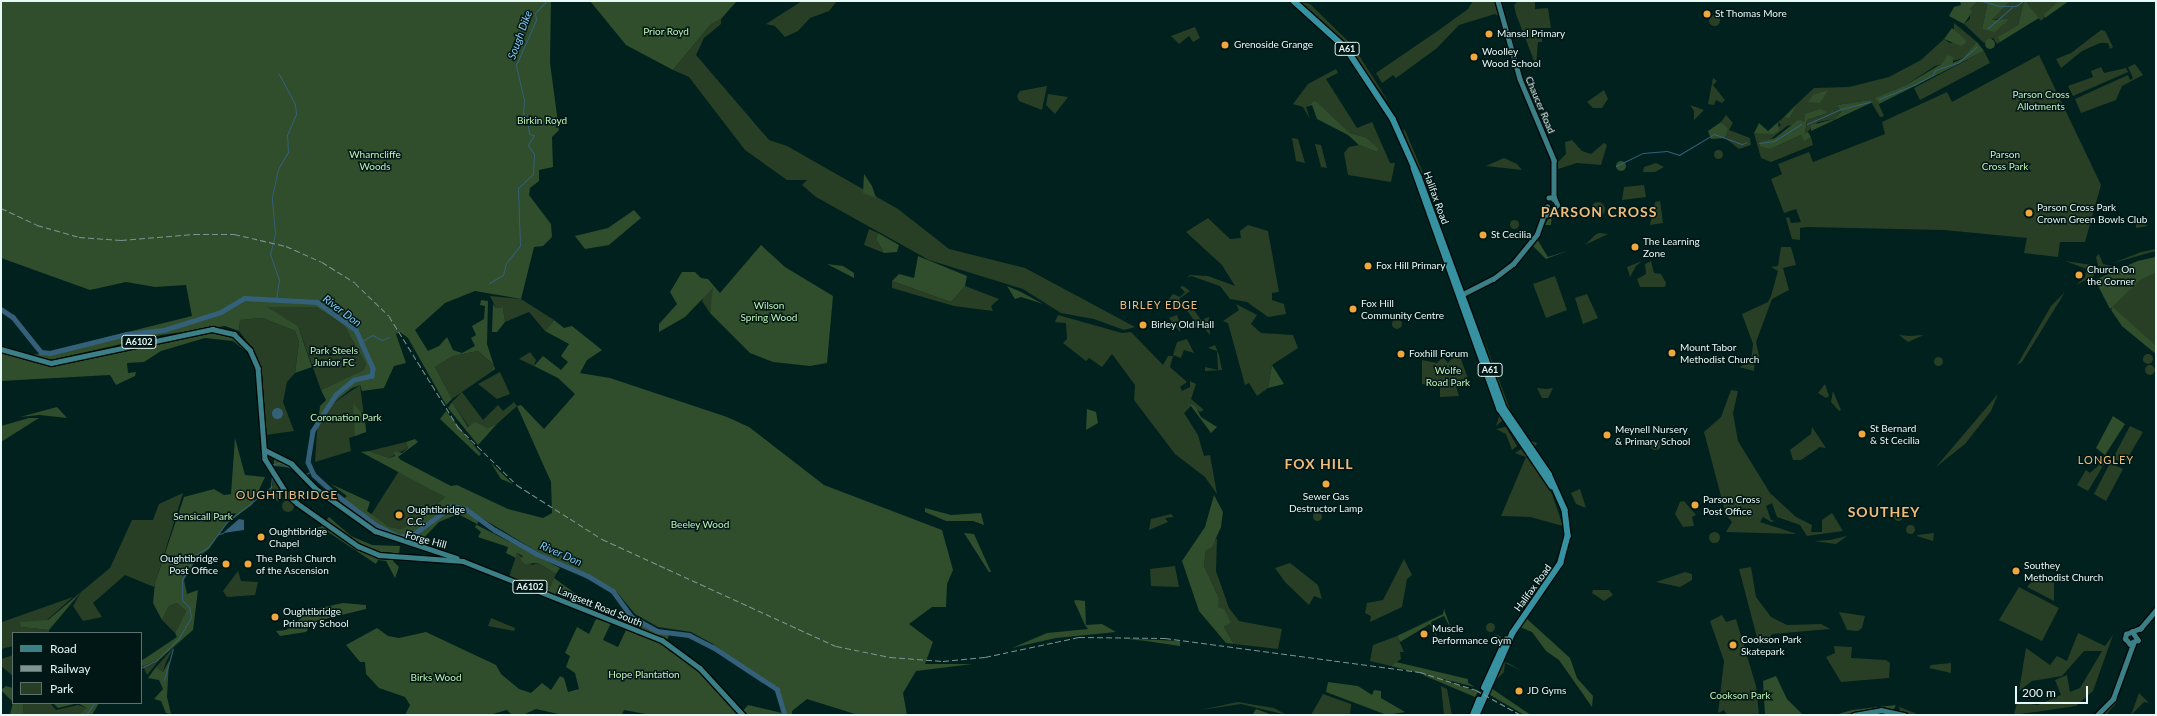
<!DOCTYPE html>
<style>
body{margin:0}
#map{position:relative;width:2157px;height:716px;overflow:hidden;background:#01211f;font-family:Lato,sans-serif}
div>[style]{position:absolute}
.green>*{inset:0;background:#283f25}
.round{border-radius:50%}
.forest>*{inset:0;background:#304d2c}
.water>*{inset:0;background:#346179}
.stream>*{height:1px;margin:-0.5px;padding:0 0.5px;transform-origin:0.5px;border-radius:0.5px;background:#346179}
.river>*{height:4.5px;margin:-2.25px;padding:0 2.25px;transform-origin:2.25px;border-radius:2.25px;background:#346179}
.roads{filter:drop-shadow(1px 0 #000a08) drop-shadow(-1px 0 #000a08) drop-shadow(0 1px #000a08) drop-shadow(0 -1px #000a08)}
.major>*{height:4.5px;margin:-2.25px;padding:0 2.25px;transform-origin:2.25px;border-radius:2.25px;background:#3b7f87}
.highway>*{height:5.5px;margin:-2.75px;padding:0 2.75px;transform-origin:2.75px;border-radius:2.75px;background:#3691a1}
.rail>*{height:1px;margin-top:-0.5px;transform-origin:0;background:repeating-linear-gradient(90deg,#7c9593 0 6px,transparent 0 9px)}
.dots>*{width:11px;height:11px;translate:-50% -50%;box-sizing:border-box;border:2px solid #011715;border-radius:50%}
span{translate:-50% -50%;white-space:nowrap;text-align:center;line-height:1.15;-webkit-text-stroke:3px #011715;paint-order:stroke}
.shield-label span{padding:1px 3px;background:#011715;border:1px solid;border-radius:3px;-webkit-text-stroke-width:0}
.shield-label{font-size:9px;color:#e6f9f6;font-weight:700}
.poi-label{font-size:10px;color:#e6f9f6}
.left{translate:0 -50%;text-align:left}
.right{translate:-100% -50%;text-align:right}
.park-label{font-size:10px;color:#c1f3b9}
.street-label{font-size:10px;color:#e6f9f6}
.water-label{font-size:11px;color:#81cbf4;font-style:italic}
.neighbourhood-label{font-size:11px;color:#efbc7c;letter-spacing:1px}
.quarter-label{font-size:12px;color:#efbc7c;letter-spacing:1px}
.district-label{font-size:14px;color:#efbc7c;font-weight:700;letter-spacing:1px}
.frame{position:absolute;inset:0;border:2px solid #e6f9f6;pointer-events:none}
.legend{position:absolute;left:12px;top:632px;width:130px;height:72px;box-sizing:border-box;background:#011715;border:1px solid #5d716f;margin:0;padding:5px 7px;list-style:none;font-size:12px;color:#e6f9f6}
.legend li{display:flex;align-items:center;gap:8px;height:20px}
.legend b{width:20px;border:1px solid #5d716f}
.scale{position:absolute;left:2015px;top:686px;width:73px;height:18px;box-sizing:border-box;border:2px solid #e6f9f6;border-top:0;padding-left:5px;font-size:12px;line-height:14px;white-space:nowrap;color:#e6f9f6;-webkit-text-stroke:3px #011715;paint-order:stroke}
</style>
<div id="map">
<div class="green">
<div style="clip-path:polygon(802px 1px,837px 1px,829px 11px,810px 18px,798px 31px,785px 37px,775px 26px,766px 24px)"></div>
<div style="clip-path:polygon(1296px 1px,1310px 4px,1353px 46px,1390px 104px,1343px 42px)"></div>
<div style="clip-path:polygon(1473px 1px,1497px 1px,1501px 17px,1495px 14px,1459px 25px,1437px 48px,1396px 78px,1393px 75px,1382px 83px,1376px 73px,1439px 30px,1468px 9px)"></div>
<div style="clip-path:polygon(1518px 1px,1535px 1px,1535px 9px,1548px 8px,1551px 28px,1534px 28px,1535px 36px,1542px 37px,1542px 42px,1538px 42px,1536px 66px,1516px 14px,1514px 5px)"></div>
<div style="clip-path:polygon(1978px 1px,1988px 1px,1982px 29px,2001px 18px,1992px 20px,2009px 1px,2024px 1px,2018px 25px,1997px 37px,2000px 42px,1997px 44px,1993px 38px,1984px 43px,1964px 24px,1970px 19px,1970px 9px)"></div>
<div style="clip-path:polygon(2029px 1px,2059px 1px,2041px 21px,2027px 3px)"></div>
<div class="round" style="left:1708.5px;top:14.5px;width:11px;height:11px"></div>
<div style="clip-path:polygon(721px 19px,721px 24px,704px 38px,696px 55px,769px 140px,787px 146px,898px 209px,949px 249px,1025px 268px,1135px 327px,1124px 330px,1094px 319px,1061px 313px,1023px 289px,929px 260px,816px 197px,802px 185px,807px 180px,787px 180px,745px 150px,689px 77px,673px 70px,711px 24px)"></div>
<div style="clip-path:polygon(1954px 23px,1977px 42px,1974px 48px,1963px 58px,1935px 66px,1906px 85px,1876px 98px,1884px 116px,1880px 117px,1870px 100px,1837px 105px,1841px 112px,1835px 119px,1818px 122px,1805px 134px,1807px 120px,1828px 113px,1805px 114px,1805px 122px,1787px 126px,1768px 141px,1777px 146px,1801px 135px,1804px 140px,1811px 137px,1813px 145px,1771px 162px,1761px 158px,1754px 133px,1770px 133px,1781px 125px,1778px 122px,1784px 117px,1789px 119px,1798px 103px,1814px 88px,1849px 87px,1889px 77px,1921px 60px,1944px 39px,1950px 43px,1965px 39px,1954px 32px)"></div>
<div style="clip-path:polygon(1195px 27px,1200px 38px,1193px 42px,1189px 36px,1179px 44px,1171px 36px)"></div>
<div style="clip-path:polygon(2101px 30px,2105px 31px,2113px 47px,2110px 49px,2108px 43px,2100px 43px,2082px 51px,2061px 68px,2056px 59px,2071px 53px)"></div>
<div style="clip-path:polygon(1984px 51px,1990px 63px,1920px 100px,1914px 88px)"></div>
<div style="clip-path:polygon(2039px 55px,2101px 185px,2085px 242px,2060px 242px,2058px 257px,2024px 253px,2027px 238px,1944px 230px,1807px 227px,1800px 228px,1800px 240px,1792px 239px,1786px 218px,1789px 217px,1791px 223px,1801px 222px,1796px 209px,1784px 213px,1771px 179px,1782px 174px,1778px 164px,1809px 152px,1813px 162px,1885px 134px,1882px 122px,1947px 92px,1952px 102px)"></div>
<div style="clip-path:polygon(2135px 64px,2143px 75px,2122px 86px,2116px 100px,2081px 113px,2075px 99px,2128px 75px,2130px 80px,2133px 78px,2128px 67px)"></div>
<div style="clip-path:polygon(2101px 67px,2104px 73px,2126px 68px,2128px 72px,2073px 96px,2068px 86px,2093px 77px,2091px 71px)"></div>
<div style="clip-path:polygon(1336px 69px,1338px 73px,1326px 79px,1357px 128px,1372px 122px,1390px 163px,1395px 163px,1391px 182px,1348px 175px,1344px 153px,1349px 147px,1359px 145px,1377px 152px,1365px 137px,1350px 133px,1315px 100px,1306px 107px,1310px 119px,1303px 107px,1293px 104px,1308px 84px)"></div>
<div style="clip-path:polygon(1713px 78px,1717px 81px,1713px 85px,1725px 100px,1722px 103px,1716px 100px,1714px 105px,1708px 104px)"></div>
<div style="clip-path:polygon(1047px 86px,1042px 110px,1019px 101px,1017px 96px,1020px 91px)"></div>
<div style="clip-path:polygon(1604px 90px,1608px 99px,1602px 108px,1593px 108px,1587px 102px)"></div>
<div style="clip-path:polygon(1048px 94px,1068px 97px,1055px 114px,1046px 105px)"></div>
<div style="clip-path:polygon(1690px 105px,1704px 110px,1694px 120px,1694px 111px)"></div>
<div style="clip-path:polygon(1726px 115px,1733px 123px,1729px 130px,1750px 138px,1751px 145px,1739px 149px,1725px 138px,1727px 129px,1721px 122px)"></div>
<div style="clip-path:polygon(1403px 130px,1405px 130px,1428px 185px,1424px 185px)"></div>
<div style="clip-path:polygon(1292px 138px,1298px 139px,1305px 163px,1296px 161px)"></div>
<div style="clip-path:polygon(1572px 140px,1582px 151px,1591px 154px,1604px 143px,1607px 145px,1601px 165px,1577px 163px,1558px 169px,1558px 162px,1566px 154px,1565px 142px)"></div>
<div style="clip-path:polygon(1315px 144px,1321px 145px,1327px 168px,1321px 167px)"></div>
<div class="round" style="left:1713.5px;top:149.5px;width:9px;height:9px"></div>
<div style="clip-path:polygon(1504px 158px,1517px 164px,1522px 170px,1486px 166px)"></div>
<div style="clip-path:polygon(1656px 163px,1664px 167px,1655px 172px,1643px 172px,1644px 167px)"></div>
<div style="clip-path:polygon(1644px 185px,1646px 197px,1622px 200px,1624px 187px)"></div>
<div style="clip-path:polygon(1660px 201px,1663px 223px,1650px 225px,1655px 202px)"></div>
<div class="round" style="left:1591px;top:202px;width:14px;height:14px"></div>
<div style="clip-path:polygon(1208px 218px,1230px 239px,1241px 238px,1240px 231px,1248px 225px,1268px 231px,1279px 292px,1272px 293px,1272px 300px,1284px 304px,1286px 314px,1268px 317px,1247px 302px,1230px 299px,1220px 286px,1191px 276px,1187px 278px,1190px 275px,1208px 276px,1235px 286px,1222px 265px,1186px 232px)"></div>
<div style="clip-path:polygon(2136px 219px,2139px 222px,2148px 226px,2136px 228px)"></div>
<div class="round" style="left:1509.5px;top:219.5px;width:9px;height:9px"></div>
<div style="clip-path:polygon(869px 229px,878px 233px,876px 239px,884px 253px,864px 245px)"></div>
<div style="clip-path:polygon(1599px 233px,1608px 234px,1585px 245px,1595px 235px)"></div>
<div style="clip-path:polygon(1781px 247px,1791px 247px,1796px 265px,1783px 268px,1789px 290px,1772px 299px,1756px 342px,1760px 361px,1755px 360px,1754px 371px,1739px 367px,1751px 362px,1753px 344px,1742px 314px,1768px 302px,1771px 296px,1778px 271px,1771px 267px,1778px 266px)"></div>
<div style="clip-path:polygon(2156px 249px,2156px 251px,2113px 263px,2141px 252px)"></div>
<div style="clip-path:polygon(2099px 254px,2103px 264px,2111px 266px,2099px 269px,2096px 257px)"></div>
<div style="clip-path:polygon(2156px 257px,2156px 354px,2122px 326px,2095px 280px,2138px 261px)"></div>
<div style="clip-path:polygon(1642px 261px,1636px 266px,1630px 277px,1627px 267px)"></div>
<div style="clip-path:polygon(1651px 261px,1654px 273px,1661px 274px,1666px 283px,1665px 287px,1640px 287px,1637px 279px,1646px 274px,1645px 264px)"></div>
<div style="clip-path:polygon(2065px 261px,2092px 265px,2094px 276px,2076px 285px,2085px 277px,2087px 269px)"></div>
<div style="clip-path:polygon(1555px 276px,1567px 310px,1546px 318px,1533px 284px)"></div>
<div style="clip-path:polygon(892px 281px,951px 302px,965px 286px,999px 299px,991px 306px,993px 311px,954px 306px,892px 288px)"></div>
<div style="clip-path:polygon(1183px 286px,1190px 291px,1179px 299px,1185px 305px,1189px 303px,1201px 320px,1209px 317px,1210px 335px,1200px 323px,1193px 330px,1195px 322px,1184px 306px,1175px 309px,1172px 302px,1165px 304px,1173px 294px,1180px 297px,1185px 292px,1180px 287px)"></div>
<div style="clip-path:polygon(713px 288px,714px 289px,710px 313px,702px 301px,706px 291px)"></div>
<div style="clip-path:polygon(2065px 292px,2022px 362px,2017px 365px,2051px 306px)"></div>
<div style="clip-path:polygon(1587px 294px,1598px 318px,1583px 324px,1575px 298px)"></div>
<div style="clip-path:polygon(490px 296px,521px 299px,554px 320px,545px 331px,529px 312px,505px 322px,503px 307px,496px 308px)"></div>
<div style="clip-path:polygon(1236px 304px,1257px 315px,1251px 324px,1261px 333px,1293px 335px,1298px 348px,1272px 365px,1268px 388px,1257px 396px,1249px 383px,1245px 385px,1228px 323px,1223px 321px,1239px 310px)"></div>
<div style="clip-path:polygon(266px 307px,316px 307px,344px 325px,366px 364px,365px 370px,321px 390px,298px 326px)"></div>
<div style="clip-path:polygon(1058px 315px,1122px 333px,1131px 332px,1163px 365px,1168px 356px,1173px 356px,1170px 367px,1187px 382px,1180px 387px,1182px 391px,1190px 387px,1190px 381px,1196px 384px,1191px 399px,1204px 410px,1200px 412px,1189px 402px,1191px 406px,1184px 413px,1198px 435px,1204px 456px,1210px 455px,1217px 494px,1205px 477px,1175px 454px,1134px 400px,1135px 385px,1112px 354px,1102px 367px,1089px 358px,1086px 361px,1063px 343px,1067px 339px,1066px 323px,1055px 322px)"></div>
<div style="clip-path:polygon(1177px 315px,1180px 324px,1180px 332px,1169px 318px)"></div>
<div style="clip-path:polygon(263px 318px,295px 331px,299px 342px,295px 373px,287px 382px,283px 402px,294px 431px,266px 435px,256px 354px,239px 331px,240px 320px)"></div>
<div class="round" style="left:1392px;top:319px;width:10px;height:10px"></div>
<div style="clip-path:polygon(1479px 326px,1512px 415px,1529px 440px,1537px 443px,1535px 447px,1511px 419px)"></div>
<div style="clip-path:polygon(1467px 329px,1503px 420px,1496px 426px,1499px 417px)"></div>
<div style="clip-path:polygon(1899px 335px,1909px 336px,1924px 335px,1908px 342px)"></div>
<div style="clip-path:polygon(1187px 339px,1194px 353px,1184px 350px,1181px 358px,1173px 355px,1177px 342px)"></div>
<div style="clip-path:polygon(1215px 345px,1219px 355px,1222px 370px,1205px 371px,1205px 367px,1218px 370px,1217px 351px,1208px 348px)"></div>
<div style="clip-path:polygon(478px 351px,494px 365px,491px 372px,452px 399px,435px 367px,453px 356px)"></div>
<div style="clip-path:polygon(1458px 351px,1470px 384px,1456px 386px,1459px 396px,1440px 397px,1440px 387px,1422px 384px,1422px 360px,1437px 363px,1443px 357px,1448px 363px)"></div>
<div style="clip-path:polygon(530px 352px,536px 360px,534px 366px,519px 359px)"></div>
<div class="round" style="left:2143px;top:354px;width:10px;height:10px"></div>
<div class="round" style="left:1933.5px;top:356.5px;width:9px;height:9px"></div>
<div class="round" style="left:2145px;top:365px;width:10px;height:10px"></div>
<div style="clip-path:polygon(500px 372px,510px 394px,497px 399px,478px 384px)"></div>
<div style="clip-path:polygon(1825px 384px,1829px 396px,1826px 398px,1818px 393px)"></div>
<div style="clip-path:polygon(360px 385px,366px 432px,349px 438px,351px 451px,315px 462px,317px 431px,333px 403px)"></div>
<div style="clip-path:polygon(1537px 388px,1546px 389px,1553px 388px,1548px 398px,1542px 398px)"></div>
<div style="clip-path:polygon(1731px 390px,1738px 391px,1733px 413px,1738px 441px,1770px 493px,1796px 517px,1812px 525px,1811px 532px,1822px 532px,1822px 520px,1832px 513px,1843px 531px,1807px 536px,1800px 525px,1777px 517px,1772px 503px,1766px 506px,1771px 520px,1775px 521px,1771px 522px,1763px 517px,1760px 522px,1797px 534px,1726px 532px,1732px 522px,1726px 515px,1704px 432px,1721px 417px)"></div>
<div style="clip-path:polygon(1833px 391px,1841px 410px,1839px 411px,1831px 402px)"></div>
<div style="clip-path:polygon(462px 392px,483px 420px,498px 405px,503px 411px,514px 402px,517px 406px,497px 424px,487px 428px,469px 427px,452px 402px)"></div>
<div style="clip-path:polygon(1998px 394px,1991px 411px,1965px 444px,1936px 467px)"></div>
<div style="clip-path:polygon(2130px 426px,2143px 432px,2124px 464px,2113px 458px)"></div>
<div style="clip-path:polygon(1506px 427px,1517px 446px,1512px 450px,1506px 434px,1496px 429px)"></div>
<div style="clip-path:polygon(1812px 427px,1826px 448px,1820px 447px,1801px 460px,1793px 460px,1790px 450px,1811px 434px)"></div>
<div class="round" style="left:1649.5px;top:438.5px;width:11px;height:11px"></div>
<div style="clip-path:polygon(406px 442px,408px 448px,389px 458px,369px 451px)"></div>
<div style="clip-path:polygon(1521px 449px,1539px 473px,1552px 494px,1563px 526px,1530px 517px,1501px 516px,1526px 457px,1515px 453px)"></div>
<div style="clip-path:polygon(2094px 455px,2106px 461px,2088px 491px,2077px 485px,2086px 470px,2090px 473px,2098px 466px,2099px 462px,2090px 461px)"></div>
<div style="clip-path:polygon(2110px 463px,2123px 469px,2106px 501px,2094px 494px)"></div>
<div style="clip-path:polygon(399px 471px,445px 497px,410px 528px,402px 529px,389px 527px,371px 515px)"></div>
<div style="clip-path:polygon(273px 477px,283px 494px,278px 502px,267px 491px,273px 485px)"></div>
<div style="clip-path:polygon(1580px 489px,1586px 508px,1576px 504px,1571px 493px)"></div>
<div style="clip-path:polygon(183px 493px,154px 587px,125px 575px,93px 603px,102px 617px,83px 621px,73px 606px,81px 592px,110px 568px,132px 520px,153px 520px,159px 504px)"></div>
<div class="round" style="left:282px;top:500px;width:12px;height:12px"></div>
<div style="clip-path:polygon(1684px 501px,1696px 515px,1692px 517px,1694px 526px,1683px 527px,1675px 514px,1680px 502px)"></div>
<div class="round" style="left:1893.5px;top:511.5px;width:9px;height:9px"></div>
<div class="round" style="left:1312.5px;top:511.5px;width:9px;height:9px"></div>
<div style="clip-path:polygon(1171px 514px,1174px 517px,1165px 518px,1168px 522px,1149px 530px,1151px 519px)"></div>
<div class="round" style="left:1905.5px;top:524.5px;width:9px;height:9px"></div>
<div class="round" style="left:1708.5px;top:531.5px;width:11px;height:11px"></div>
<div style="clip-path:polygon(1934px 533px,1933px 541px,1917px 536px,1918px 535px)"></div>
<div style="clip-path:polygon(1847px 536px,1836px 544px,1814px 541px,1830px 540px)"></div>
<div style="clip-path:polygon(1217px 538px,1216px 571px,1229px 608px,1239px 621px,1282px 629px,1278px 649px,1234px 644px,1224px 627px,1231px 623px,1217px 607px,1219px 598px,1204px 566px,1206px 550px)"></div>
<div style="clip-path:polygon(517px 553px,532px 565px,538px 563px,556px 574px,547px 594px,509px 577px)"></div>
<div style="clip-path:polygon(1404px 559px,1412px 575px,1407px 579px,1402px 607px,1370px 622px,1371px 616px,1365px 613px,1367px 603px,1383px 600px)"></div>
<div style="clip-path:polygon(1290px 563px,1318px 585px,1322px 599px,1314px 596px,1309px 605px,1285px 582px,1275px 568px)"></div>
<div style="clip-path:polygon(1175px 566px,1179px 587px,1151px 586px,1150px 569px)"></div>
<div style="clip-path:polygon(1751px 567px,1756px 597px,1771px 617px,1787px 625px,1821px 624px,1830px 629px,1772px 634px,1766px 643px,1759px 645px,1739px 569px)"></div>
<div style="clip-path:polygon(238px 571px,241px 581px,258px 582px,255px 595px,227px 597px,223px 591px)"></div>
<div style="clip-path:polygon(1685px 572px,1692px 574px,1692px 580px,1680px 587px,1656px 582px)"></div>
<div style="clip-path:polygon(2036px 577px,2054px 583px,2054px 601px,2027px 587px)"></div>
<div style="clip-path:polygon(2019px 587px,2059px 608px,2042px 641px,1999px 620px)"></div>
<div style="clip-path:polygon(1593px 590px,1609px 590px,1613px 595px,1604px 601px,1592px 593px)"></div>
<div style="clip-path:polygon(73px 597px,47px 620px,22px 627px,49px 630px,49px 633px,13px 633px,13px 646px,1px 649px,2px 622px)"></div>
<div style="clip-path:polygon(177px 603px,186px 611px,175px 633px,162px 620px,169px 606px)"></div>
<div style="clip-path:polygon(1839px 612px,1865px 616px,1862px 628px,1858px 631px,1847px 630px)"></div>
<div style="clip-path:polygon(1722px 615px,1726px 622px,1736px 619px,1756px 686px,1759px 715px,1727px 715px,1724px 710px,1718px 713px,1724px 661px,1710px 621px)"></div>
<div style="clip-path:polygon(491px 618px,515px 628px,514px 631px,488px 626px)"></div>
<div class="round" style="left:1485.5px;top:622.5px;width:9px;height:9px"></div>
<div style="clip-path:polygon(2078px 633px,2105px 646px,2113px 635px,2093px 691px,2076px 706px,2014px 715px,2017px 702px,2038px 705px,2061px 695px,2055px 680px,2067px 675px,2070px 692px,2080px 688px,2102px 651px,2084px 651px,2062px 676px,2032px 681px,2019px 691px,2026px 648px,2050px 665px,2057px 656px,2067px 661px)"></div>
<div class="round" style="left:1490.5px;top:634.5px;width:11px;height:11px"></div>
<div style="clip-path:polygon(1397px 636px,1404px 652px,1400px 652px,1401px 659px,1391px 666px,1370px 661px,1373px 645px)"></div>
<div style="clip-path:polygon(1834px 646px,1852px 647px,1851px 658px,1886px 660px,1890px 663px,1889px 678px,1841px 682px,1826px 657px,1835px 653px)"></div>
<div style="clip-path:polygon(174px 647px,166px 662px,163px 672px,156px 667px)"></div>
<div style="clip-path:polygon(13px 655px,13px 676px,1px 666px,1px 659px)"></div>
<div style="clip-path:polygon(160px 659px,147px 675px,143px 666px)"></div>
<div style="clip-path:polygon(1503px 662px,1508px 663px,1522px 671px,1505px 663px,1504px 672px,1494px 682px)"></div>
<div style="clip-path:polygon(1951px 663px,1951px 673px,1929px 668px,1931px 665px)"></div>
<div style="clip-path:polygon(2124px 672px,2117px 702px,2106px 715px,2101px 715px,2116px 697px)"></div>
<div style="clip-path:polygon(1441px 686px,1447px 689px,1452px 715px,1444px 715px)"></div>
<div style="clip-path:polygon(2139px 693px,2149px 703px,2144px 702px,2131px 715px)"></div>
<div style="clip-path:polygon(1323px 694px,1351px 704px,1350px 715px,1311px 715px)"></div>
<div style="clip-path:polygon(1238px 702px,1274px 708px,1287px 715px,1241px 704px,1200px 710px)"></div>
<div style="clip-path:polygon(23px 703px,50px 703px,56px 710px,78px 705px,88px 708px,78px 715px,24px 715px)"></div>
<div style="clip-path:polygon(1899px 707px,1920px 715px,1909px 715px,1900px 712px)"></div>
</div>
<div class="forest">
<div style="clip-path:polygon(1px 1px,551px 1px,550px 63px,559px 130px,552px 137px,553px 167px,539px 170px,539px 181px,530px 188px,529px 195px,551px 224px,552px 237px,543px 246px,534px 247px,521px 299px,475px 291px,445px 303px,415px 330px,428px 351px,439px 346px,447px 337px,453px 350px,462px 353px,475px 346px,471px 338px,476px 335px,472px 326px,484px 319px,485px 306px,480px 305px,481px 300px,488px 301px,487px 344px,495px 369px,491px 372px,494px 365px,478px 351px,453px 356px,435px 367px,452px 399px,446px 405px,408px 338px,400px 332px,396px 334px,406px 363px,394px 366px,384px 388px,362px 391px,360px 385px,352px 388px,333px 403px,317px 431px,320px 406px,326px 400px,321px 390px,364px 370px,366px 364px,344px 325px,316px 307px,267px 307px,298px 326px,312px 367px,295px 373px,299px 342px,295px 331px,263px 318px,240px 320px,239px 331px,225px 326px,161px 335px,51px 360px,19px 356px,39px 354px,192px 316px,186px 285px,155px 287px,126px 282px,90px 290px,1px 258px)"></div>
<div style="clip-path:polygon(590px 1px,735px 1px,736px 2px,721px 19px,711px 24px,673px 70px,626px 45px)"></div>
<div style="clip-path:polygon(1960px 1px,1978px 1px,1970px 9px,1972px 12px,1964px 24px,1949px 16px,1954px 7px,1961px 5px)"></div>
<div style="clip-path:polygon(1988px 1px,2009px 2px,1992px 20px,2009px 19px,1995px 32px,1982px 29px)"></div>
<div style="clip-path:polygon(2024px 1px,2029px 1px,2027px 3px,2039px 18px,2000px 42px,1997px 37px,2018px 25px)"></div>
<div style="clip-path:polygon(2059px 1px,2069px 1px,2045px 18px,2044px 14px)"></div>
<div style="clip-path:polygon(1952px 28px,1965px 39px,1966px 43px,1961px 46px,1944px 39px)"></div>
<div class="round" style="left:1985px;top:39px;width:10px;height:10px"></div>
<div style="clip-path:polygon(1977px 42px,1984px 51px,1879px 104px,1875px 98px,1906px 85px,1943px 63px,1947px 55px,1953px 57px,1953px 63px,1963px 58px)"></div>
<div style="clip-path:polygon(1828px 90px,1820px 103px,1808px 102px,1813px 95px)"></div>
<div style="clip-path:polygon(1315px 100px,1350px 133px,1365px 137px,1378px 148px,1377px 152px,1359px 145px,1348px 135px,1317px 119px,1312px 105px,1306px 107px)"></div>
<div style="clip-path:polygon(1870px 100px,1873px 102px,1811px 131px,1811px 125px,1835px 119px,1841px 112px,1837px 105px)"></div>
<div style="clip-path:polygon(1798px 103px,1789px 119px,1784px 117px)"></div>
<div style="clip-path:polygon(1821px 109px,1828px 113px,1807px 120px,1805px 133px,1808px 132px,1811px 137px,1804px 141px,1801px 135px,1770px 149px,1760px 146px,1760px 142px,1775px 138px,1798px 120px,1805px 122px,1805px 114px)"></div>
<div style="clip-path:polygon(1721px 122px,1728px 129px,1725px 138px,1711px 139px,1708px 131px)"></div>
<div style="clip-path:polygon(1778px 122px,1779px 131px,1773px 134px,1754px 133px,1759px 123px,1768px 131px)"></div>
<div class="round" style="left:1616px;top:161px;width:10px;height:10px"></div>
<div style="clip-path:polygon(864px 174px,872px 186px,876px 198px,863px 193px)"></div>
<div style="clip-path:polygon(1564px 208px,1552px 214px,1551px 225px,1545px 225px,1551px 214px)"></div>
<div style="clip-path:polygon(1423px 209px,1444px 263px,1443px 264px,1433px 235px)"></div>
<div style="clip-path:polygon(634px 210px,641px 218px,609px 245px,585px 249px,575px 236px,608px 228px)"></div>
<div style="clip-path:polygon(878px 233px,899px 245px,897px 252px,884px 253px,876px 239px)"></div>
<div style="clip-path:polygon(1537px 239px,1548px 257px,1570px 250px,1546px 259px,1533px 246px)"></div>
<div style="clip-path:polygon(761px 245px,785px 267px,833px 296px,827px 363px,810px 366px,773px 362px,750px 353px,710px 313px,713px 288px,685px 317px,659px 332px,659px 324px,677px 304px,670px 292px,682px 272px,695px 272px,701px 278px,708px 279px,720px 293px)"></div>
<div style="clip-path:polygon(918px 256px,967px 276px,965px 286px,951px 302px,892px 281px,899px 274px,914px 278px)"></div>
<div style="clip-path:polygon(2156px 257px,2156px 272px,2140px 280px,2110px 309px,2095px 280px,2138px 261px)"></div>
<div style="clip-path:polygon(827px 264px,843px 266px,854px 273px,854px 278px)"></div>
<div style="clip-path:polygon(1007px 286px,1021px 292px,1043px 304px,1021px 297px,1015px 299px)"></div>
<div style="clip-path:polygon(493px 304px,496px 308px,503px 307px,505px 322px,497px 332px,492px 332px)"></div>
<div style="clip-path:polygon(2113px 307px,2156px 346px,2156px 354px,2122px 326px,2111px 310px)"></div>
<div style="clip-path:polygon(554px 320px,564px 328px,572px 326px,602px 350px,587px 360px,580px 373px,610px 378px,727px 417px,749px 427px,824px 485px,942px 530px,953px 570px,947px 584px,946px 607px,932px 607px,909px 624px,933px 642px,925px 664px,973px 664px,916px 671px,903px 693px,907px 715px,858px 715px,807px 699px,792px 711px,792px 715px,786px 715px,781px 697px,770px 685px,713px 644px,691px 632px,658px 627px,635px 614px,615px 590px,538px 552px,480px 517px,477px 525px,560px 568px,556px 574px,538px 563px,525px 564px,520px 559px,523px 556px,517px 553px,516px 558px,506px 553px,508px 547px,478px 537px,481px 532px,475px 527px,477px 524px,458px 514px,439px 522px,417px 545px,387px 535px,339px 502px,347px 496px,331px 484px,370px 502px,367px 511px,389px 527px,402px 529px,418px 521px,445px 497px,361px 452px,369px 451px,389px 458px,395px 456px,394px 451px,402px 453px,408px 448px,406px 442px,415px 439px,418px 442px,398px 457px,401px 460px,451px 486px,457px 485px,508px 509px,543px 518px,552px 513px,551px 482px,517px 406px,521px 405px,544px 429px,575px 394px,558px 378px,534px 366px,543px 356px,561px 370px,568px 362px,561px 356px,569px 344px,545px 331px)"></div>
<div style="clip-path:polygon(212px 329px,237px 338px,248px 353px,233px 341px,205px 338px,161px 351px,144px 362px,127px 363px,128px 373px,136px 372px,135px 376px,116px 385px,110px 375px,1px 381px,1px 350px,52px 365px)"></div>
<div style="clip-path:polygon(1272px 365px,1284px 384px,1268px 388px)"></div>
<div style="clip-path:polygon(452px 402px,468px 427px,475px 422px,487px 428px,497px 424px,478px 445px,448px 408px)"></div>
<div style="clip-path:polygon(1188px 402px,1196px 407px,1201px 417px,1217px 427px,1211px 433px)"></div>
<div style="clip-path:polygon(353px 403px,365px 417px,366px 432px,355px 436px)"></div>
<div style="clip-path:polygon(57px 407px,67px 418px,39px 415px,20px 417px)"></div>
<div style="clip-path:polygon(1087px 409px,1096px 412px,1098px 423px,1086px 430px)"></div>
<div style="clip-path:polygon(446px 411px,481px 454px,479px 456px,440px 419px)"></div>
<div style="clip-path:polygon(2113px 416px,2125px 424px,2105px 455px,2096px 448px)"></div>
<div style="clip-path:polygon(29px 418px,39px 418px,1px 442px,1px 426px)"></div>
<div style="clip-path:polygon(235px 438px,245px 475px,265px 477px,252px 505px,228px 522px,209px 549px,197px 558px,184px 580px,187px 594px,198px 590px,193px 630px,160px 659px,141px 667px,141px 661px,177px 637px,175px 633px,186px 611px,177px 603px,169px 606px,162px 620px,153px 603px,155px 583px,184px 497px,214px 489px,224px 495px,231px 494px)"></div>
<div style="clip-path:polygon(274px 458px,283px 462px,293px 468px,274px 466px)"></div>
<div style="clip-path:polygon(491px 463px,513px 484px,501px 479px)"></div>
<div style="clip-path:polygon(1214px 495px,1223px 512px,1221px 527px,1212px 547px,1206px 550px,1204px 566px,1219px 598px,1218px 607px,1224px 609px,1231px 623px,1224px 627px,1234px 644px,1226px 643px,1199px 611px,1182px 561px,1205px 527px)"></div>
<div style="clip-path:polygon(925px 508px,951px 515px,981px 513px,984px 525px,973px 521px,946px 521px,925px 512px)"></div>
<div style="clip-path:polygon(329px 517px,351px 536px,372px 545px,400px 546px,399px 555px,393px 555px,393px 561px,399px 567px,395px 578px,386px 561px,378px 560px,376px 564px,325px 530px,314px 528px,321px 527px)"></div>
<div style="clip-path:polygon(964px 533px,974px 534px,991px 572px,989px 572px)"></div>
<div style="clip-path:polygon(554px 578px,594px 607px,592px 611px,547px 594px)"></div>
<div style="clip-path:polygon(81px 592px,49px 630px,21px 627px,20px 622px,48px 620px)"></div>
<div style="clip-path:polygon(1076px 600px,1085px 601px,1086px 625px,1102px 624px,1116px 632px,1056px 638px,1012px 648px,1047px 633px,1088px 629px,1085px 625px,1074px 601px)"></div>
<div style="clip-path:polygon(343px 603px,366px 605px,366px 609px,313px 622px,306px 632px,280px 636px,276px 631px,286px 630px,311px 610px)"></div>
<div style="clip-path:polygon(1444px 609px,1451px 629px,1444px 616px,1431px 622px,1439px 642px,1430px 624px,1400px 642px,1397px 636px,1443px 614px)"></div>
<div style="clip-path:polygon(625px 615px,656px 632px,669px 634px,668px 639px,630px 627px)"></div>
<div style="clip-path:polygon(1526px 618px,1570px 658px,1577px 678px,1593px 696px,1592px 707px,1559px 660px,1546px 651px,1532px 632px,1520px 627px)"></div>
<div style="clip-path:polygon(596px 619px,611px 623px,603px 640px,618px 647px,626px 630px,659px 640px,694px 665px,740px 715px,651px 715px,624px 710px,622px 715px,563px 715px,536px 709px,523px 715px,512px 715px,507px 710px,489px 715px,405px 715px,410px 705px,405px 697px,379px 688px,366px 674px,365px 662px,360px 662px,346px 645px,377px 628px,388px 636px,399px 638px,426px 632px,496px 665px,501px 674px,519px 689px,531px 693px,542px 683px,551px 690px,560px 676px,564px 678px,568px 692px,579px 689px,575px 673px,566px 667px,570px 656px,565px 653px,577px 627px,589px 634px)"></div>
<div style="clip-path:polygon(1119px 638px,1180px 641px,1180px 646px,1146px 641px)"></div>
<div style="clip-path:polygon(169px 661px,167px 697px,171px 714px,166px 713px,161px 701px,154px 699px,163px 689px,159px 680px,148px 678px,156px 667px,163px 672px)"></div>
<div style="clip-path:polygon(1396px 662px,1468px 679px,1468px 683px,1475px 687px,1391px 666px)"></div>
<div style="clip-path:polygon(1423px 675px,1431px 675px,1478px 692px,1475px 697px)"></div>
<div style="clip-path:polygon(1776px 676px,1787px 699px,1803px 715px,1765px 715px,1763px 681px)"></div>
<div style="clip-path:polygon(1328px 682px,1358px 686px,1372px 695px,1374px 690px,1381px 691px,1381px 698px,1405px 712px,1387px 715px,1326px 692px)"></div>
<div style="clip-path:polygon(6px 686px,13px 688px,13px 703px,23px 703px,24px 715px,10px 715px,13px 702px,1px 690px)"></div>
<div style="clip-path:polygon(1491px 688px,1531px 715px,1524px 715px,1487px 693px)"></div>
<div style="clip-path:polygon(78px 703px,58px 708px,54px 704px,99px 703px,92px 715px,78px 715px,87px 708px)"></div>
<div style="clip-path:polygon(748px 705px,782px 713px,782px 715px,745px 715px,742px 712px)"></div>
<div style="clip-path:polygon(1896px 705px,1894px 709px,1835px 715px,1852px 710px)"></div>
<div style="clip-path:polygon(1256px 709px,1273px 715px,1235px 715px,1253px 714px)"></div>
</div>
<div class="water">
<div class="round" style="left:271.5px;top:407.5px;width:11px;height:11px"></div>
<div style="clip-path:polygon(239px 519px,244px 520px,244px 530px,223px 533px)"></div>
</div>
<div class="stream">
<div style="left:1982px;top:1px;width:18px;rotate:16deg"></div>
<div style="left:1999px;top:6px;width:17px"></div>
<div style="left:2016px;top:6px;width:9px;rotate:-36deg"></div>
<div style="left:1988px;top:28px;width:32px;rotate:-41deg"></div>
<div style="left:1879px;top:99px;width:38px;rotate:-22deg"></div>
<div style="left:1914px;top:85px;width:21px;rotate:-28deg"></div>
<div style="left:1933px;top:75px;width:5px;rotate:-68deg"></div>
<div style="left:1935px;top:70px;width:25px;rotate:-18deg"></div>
<div style="left:1959px;top:62px;width:23px;rotate:-41deg"></div>
<div style="left:1807px;top:124px;width:37px;rotate:-24deg"></div>
<div style="left:1841px;top:109px;width:30px;rotate:-14deg"></div>
<div style="left:1759px;top:143px;width:15px;rotate:-8deg"></div>
<div style="left:1774px;top:141px;width:32px;rotate:-32deg"></div>
<div style="left:1616px;top:166px;width:30px;rotate:-26deg"></div>
<div style="left:1643px;top:153px;width:24px;rotate:-5deg"></div>
<div style="left:1667px;top:151px;width:13px;rotate:18deg"></div>
<div style="left:1679px;top:155px;width:41px;rotate:-31deg"></div>
<div style="left:1714px;top:134px;width:30px;rotate:20deg"></div>
<div style="left:1742px;top:144px;width:5px;rotate:-22deg"></div>
<div style="left:489px;top:283px;width:16px;rotate:-30deg"></div>
<div style="left:503px;top:275px;width:12px;rotate:-76deg"></div>
<div style="left:506px;top:263px;width:22px;rotate:-51deg"></div>
<div style="left:520px;top:246px;width:58px;rotate:-92deg"></div>
<div style="left:518px;top:188px;width:21px;rotate:-43deg"></div>
<div style="left:533px;top:174px;width:20px;rotate:-87deg"></div>
<div style="left:534px;top:154px;width:11px;rotate:-124deg"></div>
<div style="left:528px;top:145px;width:12px;rotate:-59deg"></div>
<div style="left:534px;top:135px;width:5px;rotate:-169deg"></div>
<div style="left:529px;top:134px;width:17px;rotate:-97deg"></div>
<div style="left:527px;top:117px;width:5px;rotate:-143deg"></div>
<div style="left:523px;top:114px;width:14px;rotate:-86deg"></div>
<div style="left:524px;top:100px;width:36px;rotate:-103deg"></div>
<div style="left:516px;top:65px;width:49px;rotate:-66deg"></div>
<div style="left:536px;top:20px;width:7px;rotate:-98deg"></div>
<div style="left:535px;top:13px;width:16px;rotate:-47deg"></div>
<div style="left:276px;top:299px;width:19px;rotate:-81deg"></div>
<div style="left:279px;top:280px;width:28px;rotate:-109deg"></div>
<div style="left:270px;top:254px;width:21px;rotate:-76deg"></div>
<div style="left:275px;top:234px;width:37px;rotate:-95deg"></div>
<div style="left:272px;top:197px;width:29px;rotate:-78deg"></div>
<div style="left:278px;top:169px;width:20px;rotate:-60deg"></div>
<div style="left:288px;top:152px;width:17px;rotate:-93deg"></div>
<div style="left:287px;top:135px;width:23px;rotate:-67deg"></div>
<div style="left:296px;top:114px;width:10px;rotate:-96deg"></div>
<div style="left:295px;top:104px;width:34px;rotate:-118deg"></div>
<div style="left:362px;top:341px;width:12px;rotate:-31deg"></div>
<div style="left:372px;top:335px;width:11px;rotate:27deg"></div>
<div style="left:382px;top:340px;width:8px;rotate:-23deg"></div>
<div style="left:273px;top:464px;width:8px;rotate:-7deg"></div>
<div style="left:281px;top:463px;width:16px;rotate:27deg"></div>
<div style="left:306px;top:474px;width:7px;rotate:-27deg"></div>
<div style="left:219px;top:534px;width:4px;rotate:-14deg"></div>
<div style="left:141px;top:668px;width:18px;rotate:-27deg"></div>
<div style="left:157px;top:660px;width:31px;rotate:-45deg"></div>
<div style="left:179px;top:638px;width:24px;rotate:-60deg"></div>
<div style="left:191px;top:617px;width:10px;rotate:-101deg"></div>
<div style="left:189px;top:607px;width:10px;rotate:-135deg"></div>
<div style="left:182px;top:600px;width:20px;rotate:-90deg"></div>
<div style="left:182px;top:580px;width:27px;rotate:-63deg"></div>
<div style="left:194px;top:556px;width:17px;rotate:-33deg"></div>
<div style="left:208px;top:547px;width:31px;rotate:-53deg"></div>
<div style="left:227px;top:522px;width:56px;rotate:-38.5deg"></div>
<div style="left:271px;top:487px;width:11px;rotate:-85deg"></div>
<div style="left:164px;top:680px;width:32px;rotate:-74deg"></div>
<div style="left:86px;top:715px;width:14px;rotate:-56deg"></div>
</div>
<div class="river">
<div style="left:1px;top:309px;width:14px;rotate:34deg"></div>
<div style="left:13px;top:317px;width:45px;rotate:51.3deg"></div>
<div style="left:41px;top:352px;width:9px;rotate:6deg"></div>
<div style="left:50px;top:353px;width:79px;rotate:-13.9deg"></div>
<div style="left:127px;top:334px;width:37px;rotate:-6deg"></div>
<div style="left:164px;top:330px;width:60px;rotate:-17.5deg"></div>
<div style="left:221px;top:312px;width:27px;rotate:-31deg"></div>
<div style="left:244px;top:298px;width:73px;rotate:3.1deg"></div>
<div style="left:317px;top:302px;width:48px;rotate:35.7deg"></div>
<div style="left:356px;top:330px;width:42px;rotate:65.9deg"></div>
<div style="left:373px;top:368px;width:8px;rotate:97deg"></div>
<div style="left:372px;top:376px;width:18px;rotate:167deg"></div>
<div style="left:354px;top:380px;width:23px;rotate:140deg"></div>
<div style="left:336px;top:395px;width:43px;rotate:122.6deg"></div>
<div style="left:313px;top:431px;width:31px;rotate:99deg"></div>
<div style="left:308px;top:462px;width:14px;rotate:65deg"></div>
<div style="left:314px;top:475px;width:25px;rotate:42deg"></div>
<div style="left:333px;top:492px;width:54px;rotate:37.5deg"></div>
<div style="left:376px;top:525px;width:27px;rotate:27deg"></div>
<div style="left:400px;top:537px;width:16px;rotate:-15deg"></div>
<div style="left:415px;top:533px;width:46px;rotate:-36.1deg"></div>
<div style="left:452px;top:506px;width:14px;rotate:12deg"></div>
<div style="left:466px;top:509px;width:36px;rotate:36deg"></div>
<div style="left:495px;top:530px;width:48px;rotate:29.7deg"></div>
<div style="left:537px;top:554px;width:56px;rotate:23.3deg"></div>
<div style="left:588px;top:576px;width:29px;rotate:31deg"></div>
<div style="left:613px;top:591px;width:32px;rotate:54deg"></div>
<div style="left:632px;top:617px;width:29px;rotate:29deg"></div>
<div style="left:657px;top:631px;width:32px;rotate:7deg"></div>
<div style="left:689px;top:635px;width:27px;rotate:27deg"></div>
<div style="left:713px;top:647px;width:77px;rotate:33.3deg"></div>
<div style="left:777px;top:689px;width:27px;rotate:73deg"></div>
</div>
<div class="roads">
<div class="major">
<div style="left:1498px;top:1px;width:81px;rotate:74.2deg"></div>
<div style="left:1520px;top:79px;width:88px;rotate:67.2deg"></div>
<div style="left:1554px;top:160px;width:39px;rotate:90deg"></div>
<div style="left:1547px;top:215px;width:14px;rotate:-45deg"></div>
<div style="left:1557px;top:205px;width:8px;rotate:-113deg"></div>
<div style="left:1554px;top:198px;width:5px;rotate:180deg"></div>
<div style="left:1459px;top:296px;width:38px;rotate:-27deg"></div>
<div style="left:1493px;top:279px;width:25px;rotate:-37deg"></div>
<div style="left:1513px;top:264px;width:38px;rotate:-51deg"></div>
<div style="left:1537px;top:234px;width:29px;rotate:-70deg"></div>
<div style="left:1px;top:349px;width:52px;rotate:15.6deg"></div>
<div style="left:51px;top:363px;width:165px;rotate:-11.9deg"></div>
<div style="left:212px;top:329px;width:23px;rotate:13deg"></div>
<div style="left:234px;top:334px;width:23px;rotate:45deg"></div>
<div style="left:250px;top:350px;width:20px;rotate:66deg"></div>
<div style="left:258px;top:368px;width:91px;rotate:85.6deg"></div>
<div style="left:265px;top:459px;width:41px;rotate:57.8deg"></div>
<div style="left:287px;top:494px;width:13px;rotate:42deg"></div>
<div style="left:297px;top:503px;width:75px;rotate:35.2deg"></div>
<div style="left:358px;top:546px;width:23px;rotate:23deg"></div>
<div style="left:379px;top:555px;width:84px;rotate:4.1deg"></div>
<div style="left:463px;top:561px;width:214px;rotate:21.7deg"></div>
<div style="left:662px;top:640px;width:47px;rotate:36.4deg"></div>
<div style="left:700px;top:668px;width:64px;rotate:47.5deg"></div>
<div style="left:265px;top:450px;width:30px;rotate:27deg"></div>
<div style="left:292px;top:464px;width:33px;rotate:46deg"></div>
<div style="left:315px;top:488px;width:74px;rotate:35.6deg"></div>
<div style="left:375px;top:531px;width:86px;rotate:18.2deg"></div>
<div style="left:2140px;top:629px;width:25px;rotate:-50deg"></div>
<div style="left:2132px;top:631px;width:11px;rotate:56deg"></div>
<div style="left:2138px;top:640px;width:9px;rotate:153deg"></div>
<div style="left:2130px;top:644px;width:7px;rotate:-135deg"></div>
<div style="left:2125px;top:639px;width:5px;rotate:-79deg"></div>
<div style="left:2126px;top:634px;width:16px;rotate:-22deg"></div>
<div style="left:1854px;top:715px;width:27px;rotate:-10deg"></div>
<div style="left:1881px;top:710px;width:24px;rotate:12deg"></div>
<div style="left:2097px;top:715px;width:23px;rotate:-45deg"></div>
<div style="left:2113px;top:699px;width:59px;rotate:-70deg"></div>
</div>
<div class="highway">
<div style="left:1294px;top:1px;width:70px;rotate:42.1deg"></div>
<div style="left:1346px;top:48px;width:85px;rotate:56.5deg"></div>
<div style="left:1393px;top:119px;width:64px;rotate:65.9deg"></div>
<div style="left:1419px;top:177px;width:246px;rotate:69.8deg"></div>
<div style="left:1504px;top:408px;width:80px;rotate:55.7deg"></div>
<div style="left:1549px;top:474px;width:39px;rotate:66deg"></div>
<div style="left:1565px;top:510px;width:26px;rotate:83deg"></div>
<div style="left:1568px;top:536px;width:28px;rotate:105deg"></div>
<div style="left:1561px;top:563px;width:85px;rotate:124.4deg"></div>
<div style="left:1513px;top:633px;width:90px;rotate:113.7deg"></div>
<div style="left:1414px;top:168px;width:256px;rotate:70.4deg"></div>
<div style="left:1500px;top:409px;width:93px;rotate:56deg"></div>
<div style="left:1484px;top:688px;width:53px;rotate:-65.4deg"></div>
<div style="left:1473px;top:715px;width:16px;rotate:-68deg"></div>
</div>
</div>
<div class="rail">
<div style="left:1px;top:208px;width:40px;rotate:25deg"></div>
<div style="left:37px;top:225px;width:44px;rotate:15.9deg"></div>
<div style="left:79px;top:237px;width:42px;rotate:4.1deg"></div>
<div style="left:121px;top:240px;width:73px;rotate:-4.7deg"></div>
<div style="left:194px;top:234px;width:40px"></div>
<div style="left:234px;top:234px;width:53px;rotate:13deg"></div>
<div style="left:286px;top:246px;width:39px;rotate:24deg"></div>
<div style="left:322px;top:262px;width:39px;rotate:32deg"></div>
<div style="left:355px;top:283px;width:47px;rotate:44.1deg"></div>
<div style="left:389px;top:316px;width:131px;rotate:58.1deg"></div>
<div style="left:458px;top:427px;width:83px;rotate:44.5deg"></div>
<div style="left:517px;top:485px;width:101px;rotate:32.4deg"></div>
<div style="left:602px;top:539px;width:257px;rotate:24.6deg"></div>
<div style="left:836px;top:646px;width:55px;rotate:11.5deg"></div>
<div style="left:890px;top:657px;width:53px;rotate:4.3deg"></div>
<div style="left:943px;top:661px;width:42px;rotate:-5.4deg"></div>
<div style="left:985px;top:657px;width:96px;rotate:-12deg"></div>
<div style="left:1079px;top:637px;width:86px;rotate:0.7deg"></div>
<div style="left:1165px;top:638px;width:257px;rotate:7.6deg"></div>
<div style="left:1420px;top:672px;width:59px;rotate:17.8deg"></div>
<div style="left:1476px;top:690px;width:51px;rotate:29.1deg"></div>
</div>
<div class="dots">
<div style="left:1707px;top:14px;background:#efa73e"></div>
<div style="left:1489px;top:34px;background:#efa73e"></div>
<div style="left:1225px;top:45px;background:#efa73e"></div>
<div style="left:1474px;top:57px;background:#efa73e"></div>
<div style="left:2029px;top:213px;background:#efa73e"></div>
<div style="left:1483px;top:235px;background:#efa73e"></div>
<div style="left:1635px;top:247px;background:#efa73e"></div>
<div style="left:1368px;top:266px;background:#efa73e"></div>
<div style="left:2079px;top:275px;background:#efa73e"></div>
<div style="left:1353px;top:309px;background:#efa73e"></div>
<div style="left:1143px;top:325px;background:#efa73e"></div>
<div style="left:1672px;top:353px;background:#efa73e"></div>
<div style="left:1401px;top:354px;background:#efa73e"></div>
<div style="left:1862px;top:434px;background:#efa73e"></div>
<div style="left:1607px;top:435px;background:#efa73e"></div>
<div style="left:1326px;top:484px;background:#efa73e"></div>
<div style="left:1695px;top:505px;background:#efa73e"></div>
<div style="left:399px;top:515px;background:#efa73e"></div>
<div style="left:261px;top:537px;background:#efa73e"></div>
<div style="left:226px;top:564px;background:#efa73e"></div>
<div style="left:248px;top:564px;background:#efa73e"></div>
<div style="left:2016px;top:571px;background:#efa73e"></div>
<div style="left:275px;top:617px;background:#efa73e"></div>
<div style="left:1424px;top:634px;background:#efa73e"></div>
<div style="left:1733px;top:645px;background:#efa73e"></div>
<div style="left:1519px;top:691px;background:#efa73e"></div>
</div>
<div class="shield-label">
<span style="left:1347px;top:49px">A61</span>
<span style="left:139px;top:342px">A6102</span>
<span style="left:1490px;top:370px">A61</span>
<span style="left:530px;top:587px">A6102</span>
</div>
<div class="poi-label">
<span class="left" style="left:1715px;top:14px">St Thomas More</span>
<span class="left" style="left:1497px;top:34px">Mansel Primary</span>
<span class="left" style="left:1234px;top:45px">Grenoside Grange</span>
<span class="left" style="left:1482px;top:57px">Woolley<br>Wood School</span>
<span class="left" style="left:2037px;top:213px">Parson Cross Park<br>Crown Green Bowls Club</span>
<span class="left" style="left:1491px;top:235px">St Cecilia</span>
<span class="left" style="left:1643px;top:247px">The Learning<br>Zone</span>
<span class="left" style="left:1376px;top:266px">Fox Hill Primary</span>
<span class="left" style="left:2087px;top:275px">Church On<br>the Corner</span>
<span class="left" style="left:1361px;top:309px">Fox Hill<br>Community Centre</span>
<span class="left" style="left:1151px;top:325px">Birley Old Hall</span>
<span class="left" style="left:1680px;top:353px">Mount Tabor<br>Methodist Church</span>
<span class="left" style="left:1409px;top:354px">Foxhill Forum</span>
<span class="left" style="left:1870px;top:434px">St Bernard<br>&amp; St Cecilia</span>
<span class="left" style="left:1615px;top:435px">Meynell Nursery<br>&amp; Primary School</span>
<span style="left:1326px;top:502px">Sewer Gas<br>Destructor Lamp</span>
<span class="left" style="left:1703px;top:505px">Parson Cross<br>Post Office</span>
<span class="left" style="left:407px;top:515px">Oughtibridge<br>C.C.</span>
<span class="left" style="left:269px;top:537px">Oughtibridge<br>Chapel</span>
<span class="right" style="left:218px;top:564px">Oughtibridge<br>Post Office</span>
<span class="left" style="left:256px;top:564px">The Parish Church<br>of the Ascension</span>
<span class="left" style="left:2024px;top:571px">Southey<br>Methodist Church</span>
<span class="left" style="left:283px;top:617px">Oughtibridge<br>Primary School</span>
<span class="left" style="left:1432px;top:634px">Muscle<br>Performance Gym</span>
<span class="left" style="left:1741px;top:645px">Cookson Park<br>Skatepark</span>
<span class="left" style="left:1527px;top:691px">JD Gyms</span>
</div>
<div class="park-label">
<span style="left:666px;top:32px">Prior Royd</span>
<span style="left:2041px;top:100px">Parson Cross<br>Allotments</span>
<span style="left:542px;top:121px">Birkin Royd</span>
<span style="left:375px;top:160px">Wharncliffe<br>Woods</span>
<span style="left:2005px;top:160px">Parson<br>Cross Park</span>
<span style="left:769px;top:311px">Wilson<br>Spring Wood</span>
<span style="left:334px;top:356px">Park Steels<br>Junior FC</span>
<span style="left:1448px;top:376px">Wolfe<br>Road Park</span>
<span style="left:346px;top:418px">Coronation Park</span>
<span style="left:203px;top:517px">Sensicall Park</span>
<span style="left:700px;top:525px">Beeley Wood</span>
<span style="left:644px;top:675px">Hope Plantation</span>
<span style="left:436px;top:678px">Birks Wood</span>
<span style="left:1740px;top:696px">Cookson Park</span>
</div>
<div class="street-label">
<span style="left:1540px;top:105px;rotate:67deg">Chaucer Road</span>
<span style="left:1436px;top:198px;rotate:70deg">Halifax Road</span>
<span style="left:426px;top:540px;rotate:15deg">Forge Hill</span>
<span style="left:1533px;top:588px;rotate:-54deg">Halifax Road</span>
<span style="left:600px;top:607px;rotate:22deg">Langsett Road South</span>
</div>
<div class="water-label">
<span style="left:520px;top:35px;rotate:-70deg">Sough Dike</span>
<span style="left:342px;top:311px;rotate:37deg">River Don</span>
<span style="left:561px;top:554px;rotate:24deg">River Don</span>
</div>
<div class="neighbourhood-label">
<span style="left:1159px;top:305px">BIRLEY EDGE</span>
<span style="left:2106px;top:460px">LONGLEY</span>
</div>
<div class="quarter-label">
<span style="left:287px;top:495px">OUGHTIBRIDGE</span>
</div>
<div class="district-label">
<span style="left:1599px;top:212px">PARSON CROSS</span>
<span style="left:1319px;top:464px">FOX HILL</span>
<span style="left:1884px;top:512px">SOUTHEY</span>
</div>
<div class="frame"></div>
<ul class="legend">
<li><b style="height:5px;background:#3b7f87"></b>Road</li>
<li><b style="height:5px;background:#7c9593"></b>Railway</li>
<li><b style="height:11px;background:#283f25"></b>Park</li>
</ul>
<div class="scale">200 m</div>
</div>
